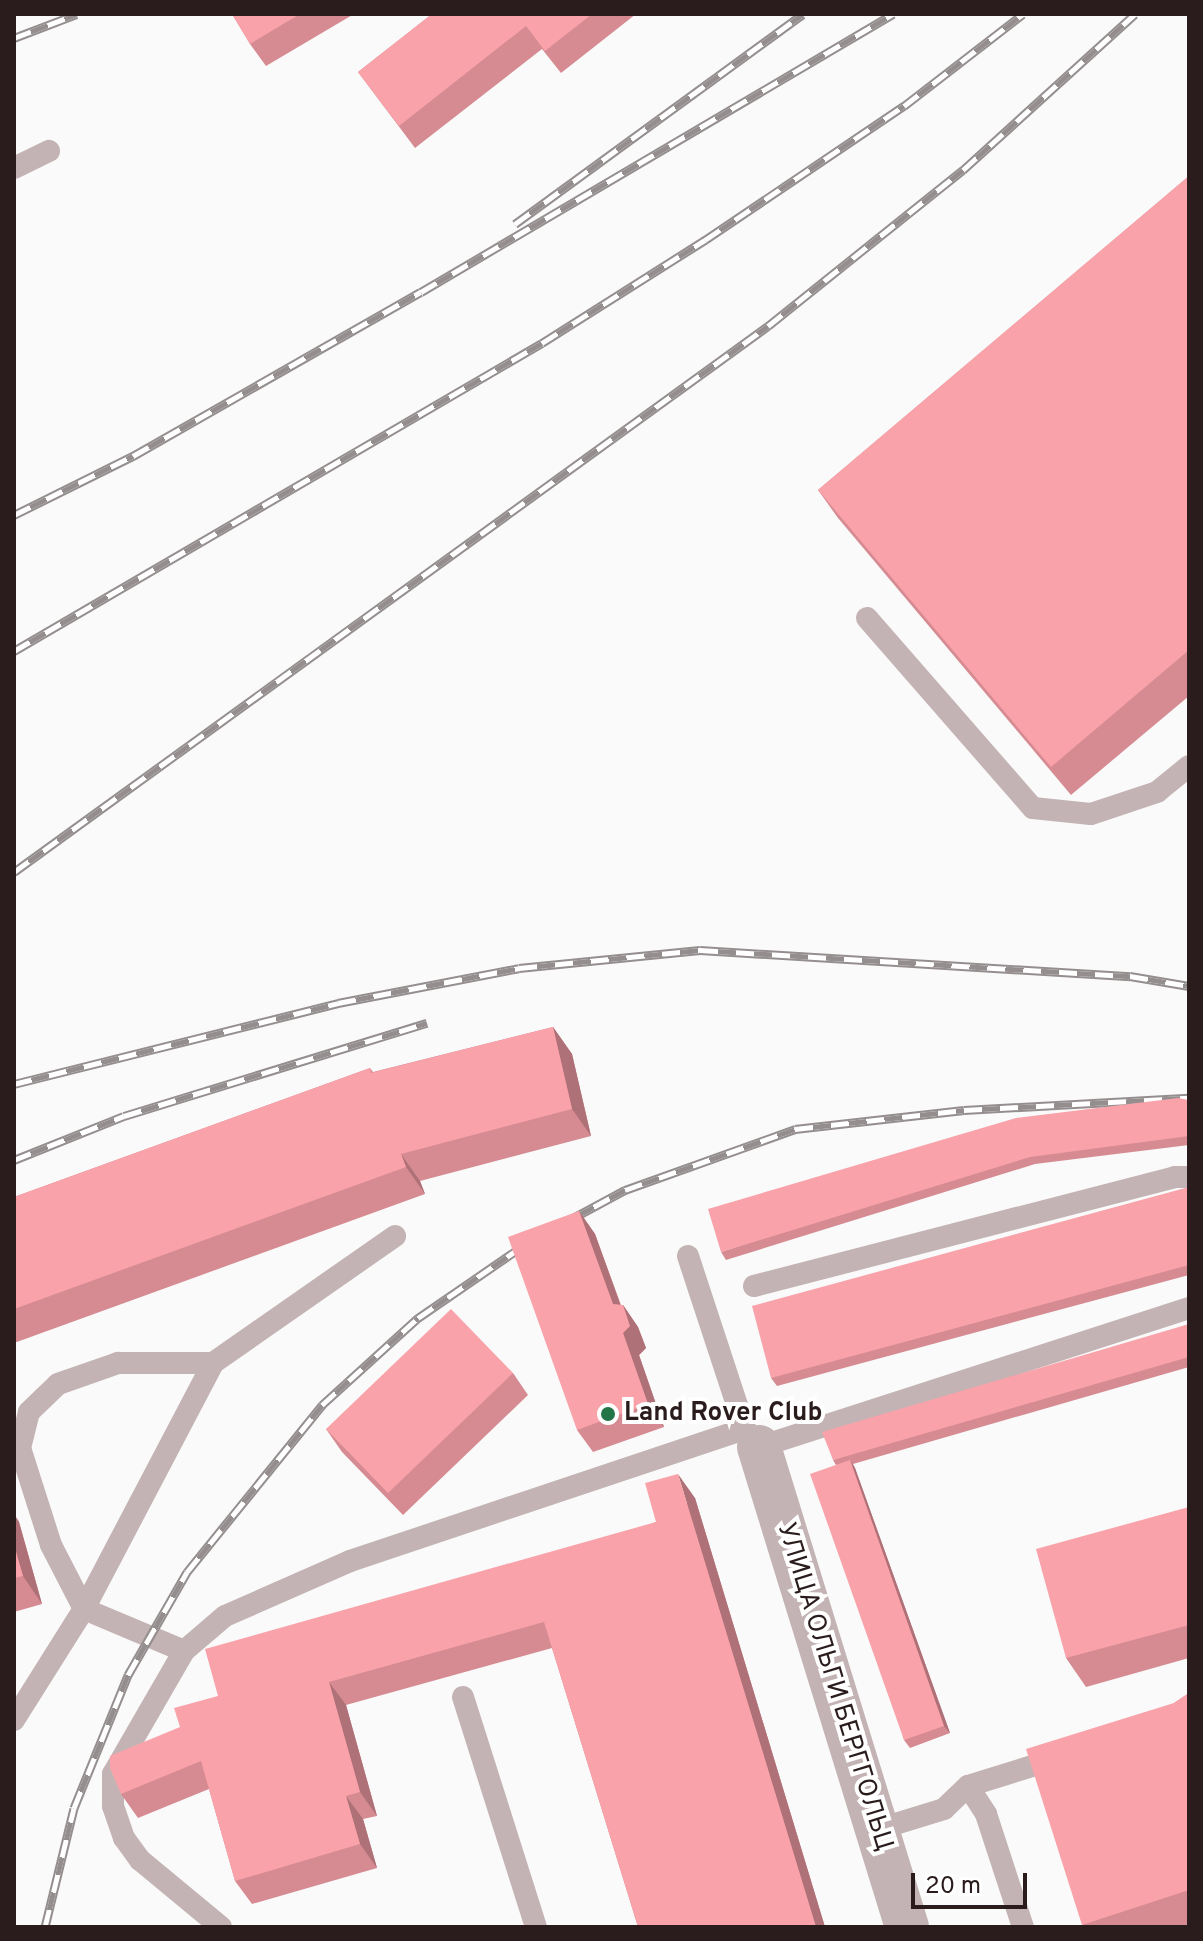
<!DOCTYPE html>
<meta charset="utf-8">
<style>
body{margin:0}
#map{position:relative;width:1203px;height:1941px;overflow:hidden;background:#fafafa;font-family:Overpass,sans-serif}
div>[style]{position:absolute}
.service>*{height:22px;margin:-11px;padding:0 11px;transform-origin:11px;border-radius:11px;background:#c4b3b4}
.minor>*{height:44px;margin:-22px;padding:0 22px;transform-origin:22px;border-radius:22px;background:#c4b3b4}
.rail>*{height:9px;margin-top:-4.5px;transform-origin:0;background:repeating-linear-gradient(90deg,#fff 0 18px,#958e8f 0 36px);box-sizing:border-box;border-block:2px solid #958e8f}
.wall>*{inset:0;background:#d68b92}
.shaded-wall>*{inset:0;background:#ae7177}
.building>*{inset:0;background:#f9a2aa}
.dots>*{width:22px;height:22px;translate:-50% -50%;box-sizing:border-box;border:4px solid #fff;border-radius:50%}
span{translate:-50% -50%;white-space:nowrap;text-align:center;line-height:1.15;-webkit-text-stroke:8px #fff;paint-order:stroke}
.poi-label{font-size:26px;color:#2a1c1d;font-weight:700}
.left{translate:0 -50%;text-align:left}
.street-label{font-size:26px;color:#2a1c1d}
.frame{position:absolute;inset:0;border:16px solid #2a1c1d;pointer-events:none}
.scale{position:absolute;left:911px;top:1873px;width:116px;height:36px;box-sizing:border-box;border:4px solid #2a1c1d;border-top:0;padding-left:10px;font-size:24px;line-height:28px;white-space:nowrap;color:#2a1c1d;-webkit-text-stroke:6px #fff;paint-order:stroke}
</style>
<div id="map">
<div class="service">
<div style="left:14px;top:168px;width:39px;rotate:-26deg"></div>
<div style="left:867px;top:618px;width:252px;rotate:48.9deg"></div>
<div style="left:1033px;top:808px;width:58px;rotate:5.9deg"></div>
<div style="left:1091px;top:814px;width:70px;rotate:-18.4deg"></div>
<div style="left:1157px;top:792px;width:41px;rotate:-39.1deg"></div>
<div style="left:688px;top:1256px;width:182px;rotate:71.8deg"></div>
<div style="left:745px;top:1429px;width:23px;rotate:52deg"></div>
<div style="left:759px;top:1447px;width:452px;rotate:-17.9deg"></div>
<div style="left:754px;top:1286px;width:435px;rotate:-14.5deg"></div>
<div style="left:1175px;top:1177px;width:14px"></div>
<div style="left:184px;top:1651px;width:108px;rotate:-157.2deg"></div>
<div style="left:84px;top:1609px;width:72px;rotate:-117.3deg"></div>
<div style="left:51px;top:1545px;width:102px;rotate:-107.7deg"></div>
<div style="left:20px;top:1448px;width:37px;rotate:-76deg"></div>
<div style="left:29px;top:1412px;width:40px;rotate:-44deg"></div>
<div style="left:58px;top:1384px;width:64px;rotate:-19.3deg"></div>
<div style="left:118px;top:1363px;width:95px"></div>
<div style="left:463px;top:1697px;width:241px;rotate:72.4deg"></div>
<div style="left:14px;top:1720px;width:131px;rotate:-57.8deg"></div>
<div style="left:84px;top:1609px;width:278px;rotate:-62.3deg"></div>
<div style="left:213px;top:1363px;width:222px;rotate:-34.9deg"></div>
<div style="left:968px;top:1786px;width:33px;rotate:57deg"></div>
<div style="left:986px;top:1814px;width:119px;rotate:71.9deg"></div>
<div style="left:879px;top:1829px;width:68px;rotate:-17.1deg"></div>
<div style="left:944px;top:1809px;width:33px;rotate:-44deg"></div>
<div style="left:968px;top:1786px;width:97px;rotate:-17.3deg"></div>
<div style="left:221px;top:1927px;width:105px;rotate:-140.4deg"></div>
<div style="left:140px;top:1860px;width:27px;rotate:-126deg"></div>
<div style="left:124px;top:1838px;width:34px;rotate:-109deg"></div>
<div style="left:113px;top:1806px;width:32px;rotate:-90deg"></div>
<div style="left:113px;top:1774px;width:142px;rotate:-60deg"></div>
<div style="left:184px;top:1651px;width:54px;rotate:-40.5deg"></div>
<div style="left:225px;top:1616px;width:137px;rotate:-23.7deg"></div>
<div style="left:350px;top:1561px;width:416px;rotate:-18.5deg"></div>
</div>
<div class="minor">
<div style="left:759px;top:1447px;width:502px;rotate:72.86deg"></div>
</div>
<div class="rail">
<div style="left:14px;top:38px;width:67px;rotate:-20.9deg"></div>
<div style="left:515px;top:224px;width:356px;rotate:-36.1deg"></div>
<div style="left:14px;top:515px;width:133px;rotate:-26.4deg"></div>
<div style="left:133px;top:456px;width:331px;rotate:-29.7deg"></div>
<div style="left:421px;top:292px;width:548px;rotate:-30.5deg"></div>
<div style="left:14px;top:651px;width:611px;rotate:-30.26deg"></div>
<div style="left:542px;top:343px;width:193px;rotate:-32.3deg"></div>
<div style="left:705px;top:240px;width:240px;rotate:-34deg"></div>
<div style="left:904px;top:106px;width:150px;rotate:-37.7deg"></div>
<div style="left:14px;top:872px;width:931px;rotate:-35.91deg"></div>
<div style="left:768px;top:326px;width:250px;rotate:-38.7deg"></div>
<div style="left:963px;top:170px;width:232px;rotate:-42.2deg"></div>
<div style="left:14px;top:1084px;width:334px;rotate:-14deg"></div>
<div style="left:338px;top:1003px;width:184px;rotate:-10.9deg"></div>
<div style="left:519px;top:968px;width:182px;rotate:-5.7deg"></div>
<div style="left:700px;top:950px;width:431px;rotate:3.5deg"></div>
<div style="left:1130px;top:976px;width:60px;rotate:9.6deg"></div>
<div style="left:14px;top:1160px;width:118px;rotate:-21.8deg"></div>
<div style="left:124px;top:1116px;width:317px;rotate:-17.1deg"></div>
<div style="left:562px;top:1224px;width:72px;rotate:-28.4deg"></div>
<div style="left:625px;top:1190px;width:181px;rotate:-19.7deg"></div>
<div style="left:795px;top:1129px;width:170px;rotate:-6.4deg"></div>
<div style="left:964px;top:1110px;width:225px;rotate:-3.1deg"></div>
<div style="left:45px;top:1927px;width:122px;rotate:-76.3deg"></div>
<div style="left:74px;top:1808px;width:144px;rotate:-67.9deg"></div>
<div style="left:128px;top:1675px;width:119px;rotate:-60.2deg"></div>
<div style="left:187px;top:1572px;width:215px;rotate:-51deg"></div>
<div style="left:322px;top:1405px;width:130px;rotate:-42.2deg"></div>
<div style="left:418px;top:1318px;width:140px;rotate:-34.5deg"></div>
</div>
<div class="wall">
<div style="clip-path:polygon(232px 14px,354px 14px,266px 66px,250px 44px)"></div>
<div style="clip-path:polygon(432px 14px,636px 14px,561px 73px,542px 49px,415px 148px,358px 72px)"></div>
<div style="clip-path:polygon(1189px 176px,1189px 696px,1071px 795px,838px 518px,818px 490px)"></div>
<div style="clip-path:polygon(553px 1027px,572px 1054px,591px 1136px,420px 1181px,425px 1194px,14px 1343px,14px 1197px,370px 1068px,373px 1072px)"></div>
<div style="clip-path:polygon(1189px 1100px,1189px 1145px,1035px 1164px,726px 1260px,721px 1252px)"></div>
<div style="clip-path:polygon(1189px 1187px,1189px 1275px,777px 1386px,771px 1378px)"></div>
<div style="clip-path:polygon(579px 1211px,595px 1234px,621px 1305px,623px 1305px,638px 1327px,646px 1348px,639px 1355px,664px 1427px,593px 1452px,577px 1430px)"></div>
<div style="clip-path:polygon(1189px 1324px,1189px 1367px,853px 1464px,855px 1468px,950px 1733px,910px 1748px,904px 1740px,836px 1465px,833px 1460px)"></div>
<div style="clip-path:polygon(513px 1373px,528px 1395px,403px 1515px,342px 1452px,326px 1429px)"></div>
<div style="clip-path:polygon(695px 1498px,825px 1927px,638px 1927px,552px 1648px,346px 1705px,377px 1816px,363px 1819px,377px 1868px,252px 1904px,235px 1881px,209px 1789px,138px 1818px,121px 1794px,180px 1727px,218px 1696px,656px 1522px)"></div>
<div style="clip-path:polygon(1189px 1507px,1189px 1658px,1086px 1687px,1066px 1658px)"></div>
<div style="clip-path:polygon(14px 1514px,19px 1522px,42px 1604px,14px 1612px)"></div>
<div style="clip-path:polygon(1189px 1693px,1189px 1924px,1180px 1927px,1083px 1927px,1082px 1925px,1174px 1703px)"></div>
</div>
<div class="shaded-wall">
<div style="clip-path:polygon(553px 1027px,572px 1054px,591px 1136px,572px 1109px)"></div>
<div style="clip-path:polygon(401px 1154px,420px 1181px,425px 1194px,406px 1167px)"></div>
<div style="clip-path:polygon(579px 1211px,595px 1234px,628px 1326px,613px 1304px)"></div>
<div style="clip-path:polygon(623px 1305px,638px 1327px,646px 1348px,639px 1355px,664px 1427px,648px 1404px,623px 1333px)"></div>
<div style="clip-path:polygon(850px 1460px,855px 1468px,950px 1733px,944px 1726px)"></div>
<div style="clip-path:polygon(678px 1474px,695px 1498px,825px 1927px,816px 1927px)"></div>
<div style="clip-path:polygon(14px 1514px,19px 1522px,42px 1604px,23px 1576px,14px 1545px)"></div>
<div style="clip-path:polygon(329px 1682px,346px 1705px,377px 1816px,360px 1792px)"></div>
<div style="clip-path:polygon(346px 1796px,363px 1819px,377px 1868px,360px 1844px)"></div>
</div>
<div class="building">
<div style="clip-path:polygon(232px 14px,300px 14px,250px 44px)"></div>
<div style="clip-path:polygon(432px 14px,592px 14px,545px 51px,526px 26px,399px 126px,358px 72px)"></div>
<div style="clip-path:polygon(1189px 176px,1189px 650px,1051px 767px,818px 490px)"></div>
<div style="clip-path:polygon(553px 1027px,572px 1109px,401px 1154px,406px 1167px,14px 1309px,14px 1197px,370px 1068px,371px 1073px)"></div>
<div style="clip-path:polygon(1178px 1098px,1189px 1100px,1189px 1136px,1030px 1157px,721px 1252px,708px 1209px,1016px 1118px)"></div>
<div style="clip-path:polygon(1189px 1187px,1189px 1265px,771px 1378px,752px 1306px)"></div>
<div style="clip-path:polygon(579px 1211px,613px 1304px,623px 1305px,630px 1326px,623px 1333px,648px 1404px,577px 1430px,508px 1237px)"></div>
<div style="clip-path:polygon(451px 1309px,513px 1373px,388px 1493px,326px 1429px)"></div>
<div style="clip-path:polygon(1189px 1324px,1189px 1357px,833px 1460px,822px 1432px)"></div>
<div style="clip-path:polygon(850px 1460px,944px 1726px,904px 1740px,810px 1474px)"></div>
<div style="clip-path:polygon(678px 1474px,816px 1927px,638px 1927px,544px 1622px,329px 1682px,360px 1792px,346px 1796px,360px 1844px,235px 1881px,201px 1761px,121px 1794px,110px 1768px,110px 1756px,180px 1727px,174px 1708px,218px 1696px,205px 1649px,656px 1522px,645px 1483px)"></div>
<div style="clip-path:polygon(1189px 1507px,1189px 1625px,1066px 1658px,1036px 1549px)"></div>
<div style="clip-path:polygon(14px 1545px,23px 1576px,14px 1578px)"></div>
<div style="clip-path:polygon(1189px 1693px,1189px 1890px,1082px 1925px,1026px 1749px,1174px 1703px)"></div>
</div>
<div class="dots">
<div style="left:608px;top:1414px;background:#217547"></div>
</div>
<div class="poi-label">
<span class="left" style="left:624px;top:1414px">Land Rover Club</span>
</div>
<div class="street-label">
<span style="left:834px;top:1687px;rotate:73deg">УЛИЦА ОЛЬГИ БЕРГГОЛЬЦ</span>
</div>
<div class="frame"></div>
<div class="scale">20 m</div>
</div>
